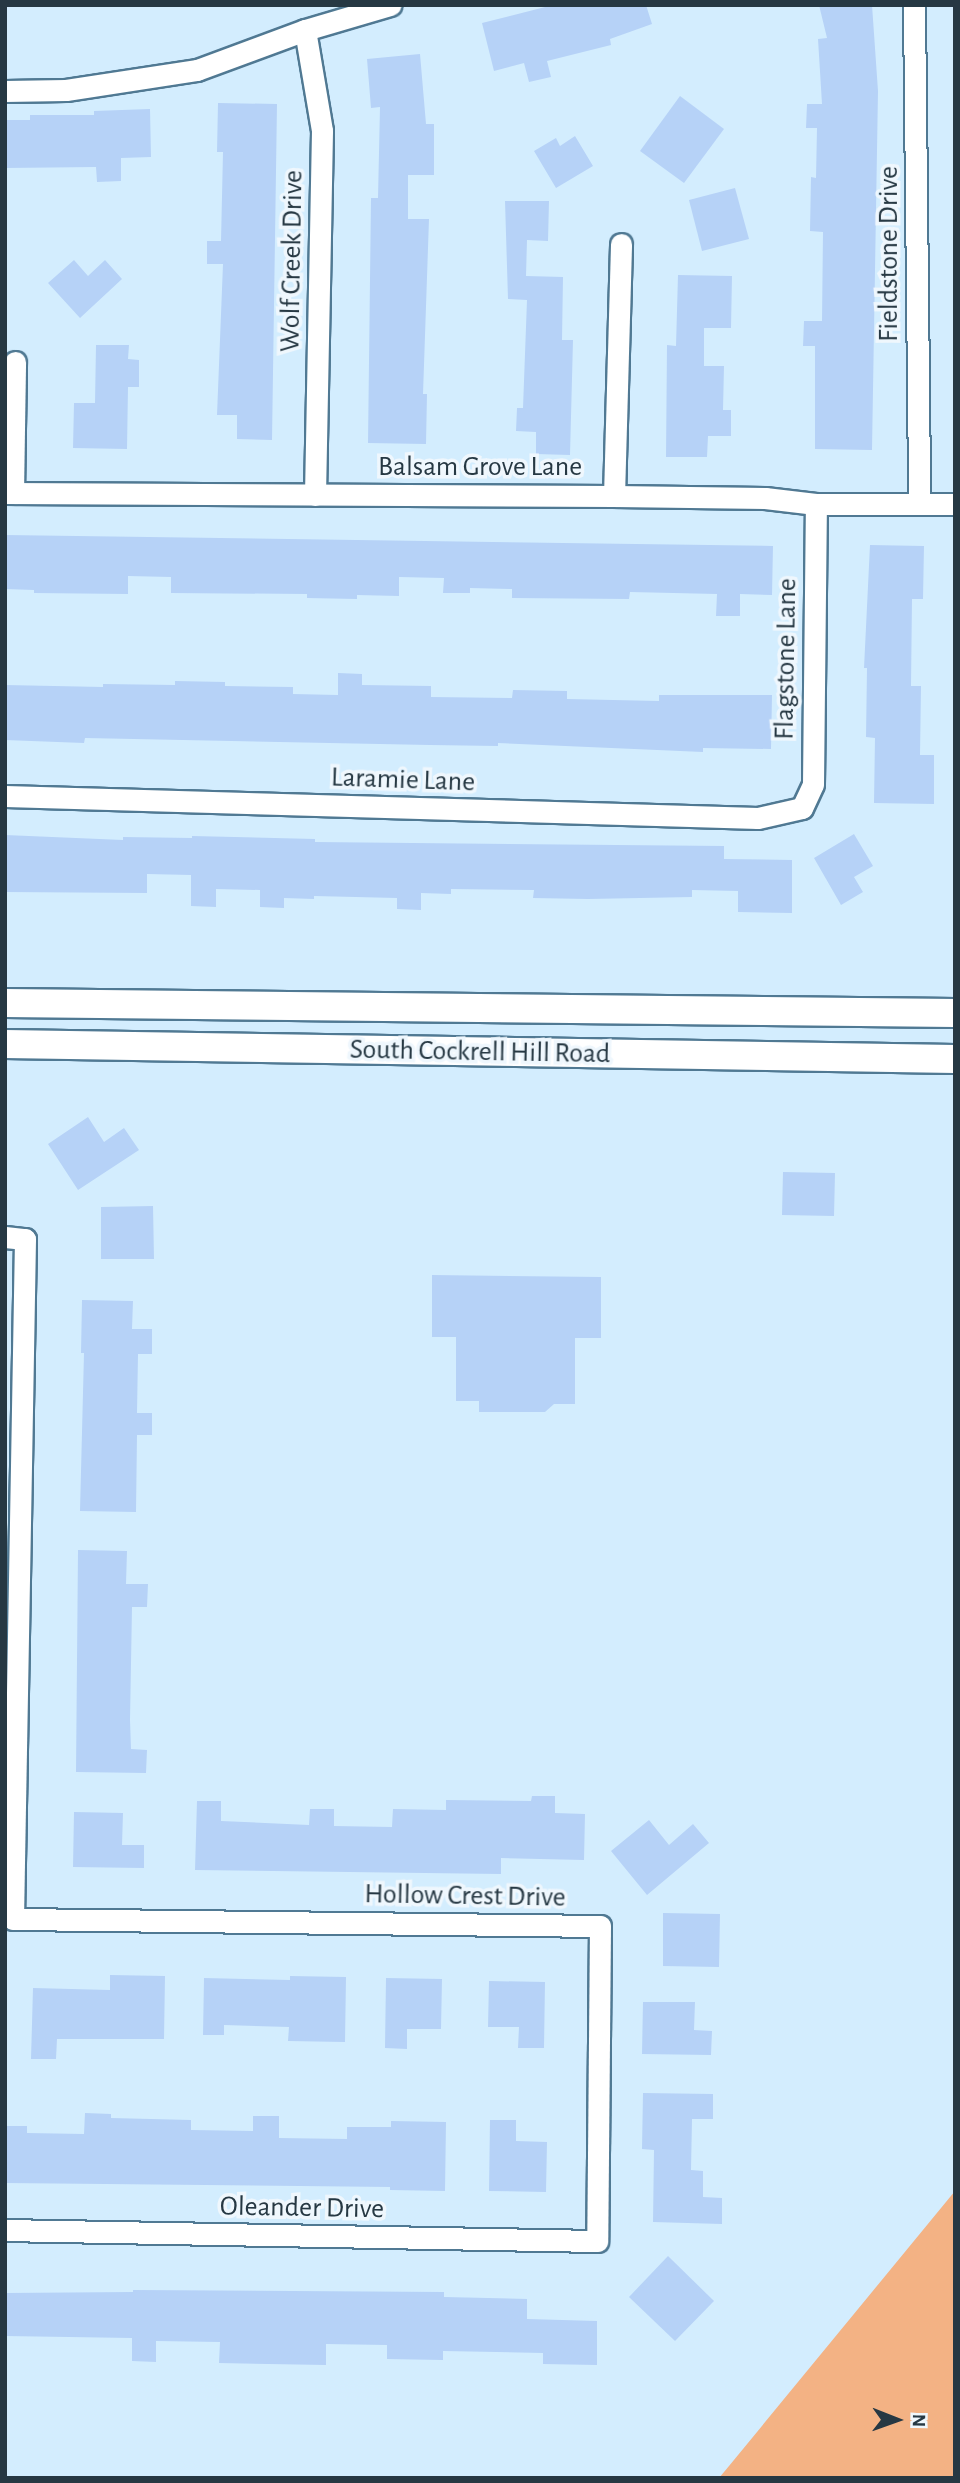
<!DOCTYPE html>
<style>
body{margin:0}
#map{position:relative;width:960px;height:2483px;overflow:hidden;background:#d3edfe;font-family:"Alegreya Sans",sans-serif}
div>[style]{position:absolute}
.green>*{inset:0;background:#f3b284}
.building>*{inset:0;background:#b6d2f7}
.roads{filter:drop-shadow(2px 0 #507993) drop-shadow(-2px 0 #507993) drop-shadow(0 2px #507993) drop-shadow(0 -2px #507993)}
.minor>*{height:21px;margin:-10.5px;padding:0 10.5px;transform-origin:10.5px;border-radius:10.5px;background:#fff}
.secondary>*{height:28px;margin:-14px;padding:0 14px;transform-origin:14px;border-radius:14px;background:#fff}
span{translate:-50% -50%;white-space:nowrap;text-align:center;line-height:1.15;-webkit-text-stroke:7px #eff7fd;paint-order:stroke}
.street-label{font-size:28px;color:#263843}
.frame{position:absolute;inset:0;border:7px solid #263843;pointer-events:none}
.north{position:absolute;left:862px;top:2385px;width:70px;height:70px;-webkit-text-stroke:5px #eff7fd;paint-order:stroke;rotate:91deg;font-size:19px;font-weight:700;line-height:28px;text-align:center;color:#263843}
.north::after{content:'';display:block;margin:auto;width:24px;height:32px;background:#263843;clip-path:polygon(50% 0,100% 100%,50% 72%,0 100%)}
</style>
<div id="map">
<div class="green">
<div style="clip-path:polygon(955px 2191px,955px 2478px,719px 2478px,729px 2466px)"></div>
</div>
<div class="building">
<div style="clip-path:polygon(553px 5px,646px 5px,652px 24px,610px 39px,611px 45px,547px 61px,551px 77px,529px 82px,524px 63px,494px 71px,482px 23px)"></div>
<div style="clip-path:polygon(819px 5px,872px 5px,878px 91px,872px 450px,815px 449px,815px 346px,803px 346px,804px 321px,822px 321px,823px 232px,810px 231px,811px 177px,816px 178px,817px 128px,806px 128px,807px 104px,822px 104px,818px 39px,827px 38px)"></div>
<div style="clip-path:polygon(420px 54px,426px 124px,434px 124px,434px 175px,408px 175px,408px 219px,429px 219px,423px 394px,427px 394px,426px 444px,368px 443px,371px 198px,378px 198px,380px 107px,371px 108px,367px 59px)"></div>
<div style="clip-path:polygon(680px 96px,724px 129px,684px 183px,640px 151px)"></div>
<div style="clip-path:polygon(218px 103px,277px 104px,272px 440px,237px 439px,237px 415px,217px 415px,223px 264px,207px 264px,207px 241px,221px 241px,223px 152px,217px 152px)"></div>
<div style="clip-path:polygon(150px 109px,151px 157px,121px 158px,121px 181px,97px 182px,96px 167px,5px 168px,5px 120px,30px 120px,30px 115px,94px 115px,94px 111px)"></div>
<div style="clip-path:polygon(575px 136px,593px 166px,556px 188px,534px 151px,556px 138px,560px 146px)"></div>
<div style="clip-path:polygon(735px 188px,749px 239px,702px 251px,689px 200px)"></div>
<div style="clip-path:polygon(505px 201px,549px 201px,548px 241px,527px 240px,526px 276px,563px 277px,562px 340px,573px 340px,570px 455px,536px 454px,536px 432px,516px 431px,517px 408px,523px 408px,527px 300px,508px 299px)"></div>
<div style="clip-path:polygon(74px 260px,88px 276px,105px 260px,122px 279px,80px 318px,48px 283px)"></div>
<div style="clip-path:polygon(678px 275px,732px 276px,731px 328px,704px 328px,704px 366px,724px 366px,723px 410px,731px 410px,731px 436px,708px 436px,707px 457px,666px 457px,667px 345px,676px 346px)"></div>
<div style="clip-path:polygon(96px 345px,129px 345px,128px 359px,139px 360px,139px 387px,128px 387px,127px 449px,73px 448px,74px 403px,95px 403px)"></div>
<div style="clip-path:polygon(5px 535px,773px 546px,772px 595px,740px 594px,740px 616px,716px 616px,717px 594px,630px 592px,629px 599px,512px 598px,512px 589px,470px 588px,470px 593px,443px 593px,444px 578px,399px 577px,399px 596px,357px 595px,357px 599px,307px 598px,307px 594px,171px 593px,171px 577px,128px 576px,128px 594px,34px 593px,34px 590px,5px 589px)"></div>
<div style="clip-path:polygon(870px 545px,924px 546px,923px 599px,912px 599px,911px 686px,921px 686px,920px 755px,934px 755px,934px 804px,874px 803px,875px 738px,866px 737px,867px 668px,864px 668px)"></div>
<div style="clip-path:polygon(338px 673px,362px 674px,362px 685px,431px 686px,431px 697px,512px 698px,513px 690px,567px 691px,567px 699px,659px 701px,659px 695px,772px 695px,771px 749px,703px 748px,703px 752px,498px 743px,498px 746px,430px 745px,85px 738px,84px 743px,5px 740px,5px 685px,103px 687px,103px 684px,175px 685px,175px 681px,225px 682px,225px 686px,293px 687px,293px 694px,338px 695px)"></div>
<div style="clip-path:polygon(854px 834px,873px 866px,854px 877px,863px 892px,841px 905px,814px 858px)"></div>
<div style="clip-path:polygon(5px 835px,123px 840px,123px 837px,192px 838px,192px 836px,315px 839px,315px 842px,724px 846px,724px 859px,792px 860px,792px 913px,738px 912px,738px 891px,692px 890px,692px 897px,588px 899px,533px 898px,534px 890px,451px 889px,451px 894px,421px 893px,421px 910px,397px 909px,397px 898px,314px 896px,314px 899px,284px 898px,284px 908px,260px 907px,260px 890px,216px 889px,216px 907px,191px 906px,191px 875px,147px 874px,147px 893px,5px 892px)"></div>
<div style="clip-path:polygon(88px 1117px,104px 1142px,124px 1128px,139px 1150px,78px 1190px,48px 1144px)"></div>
<div style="clip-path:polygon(783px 1172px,835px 1173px,834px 1216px,782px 1215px)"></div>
<div style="clip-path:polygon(153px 1206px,154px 1259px,101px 1259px,101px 1207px)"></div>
<div style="clip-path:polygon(432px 1275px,601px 1277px,601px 1338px,575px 1338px,575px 1404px,554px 1404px,545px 1412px,479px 1412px,479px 1401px,456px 1401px,456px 1337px,432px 1337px)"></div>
<div style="clip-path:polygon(82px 1300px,133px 1301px,132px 1329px,152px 1329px,152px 1354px,138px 1354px,137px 1413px,152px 1413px,152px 1435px,137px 1435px,136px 1512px,80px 1511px,84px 1353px,81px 1353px)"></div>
<div style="clip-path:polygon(78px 1550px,127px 1551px,126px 1584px,148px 1584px,147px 1607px,132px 1607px,130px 1720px,131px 1749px,147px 1750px,146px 1773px,76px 1772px)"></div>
<div style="clip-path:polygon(532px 1796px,555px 1796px,555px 1813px,585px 1814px,584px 1860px,501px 1858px,501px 1874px,195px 1870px,197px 1801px,221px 1801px,221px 1821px,309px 1825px,310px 1809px,334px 1809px,334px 1826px,392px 1827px,393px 1809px,446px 1810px,446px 1800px,531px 1801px)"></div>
<div style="clip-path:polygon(74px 1812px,123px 1813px,122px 1845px,144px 1845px,144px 1868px,73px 1867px)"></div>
<div style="clip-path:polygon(649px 1820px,669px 1845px,693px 1824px,709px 1843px,647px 1895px,611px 1851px)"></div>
<div style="clip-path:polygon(663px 1913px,720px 1914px,719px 1967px,663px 1966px)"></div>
<div style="clip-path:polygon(110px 1975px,165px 1976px,164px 2039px,57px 2039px,56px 2059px,31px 2059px,33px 1988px,110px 1990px)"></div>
<div style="clip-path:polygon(290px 1976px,346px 1977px,345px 2042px,288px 2041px,289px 2027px,224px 2025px,224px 2035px,203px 2035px,204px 1978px,290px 1980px)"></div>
<div style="clip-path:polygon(386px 1978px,442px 1979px,441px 2029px,407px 2029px,407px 2049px,385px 2048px)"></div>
<div style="clip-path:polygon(489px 1981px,545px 1982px,544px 2048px,518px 2048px,519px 2027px,488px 2027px)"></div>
<div style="clip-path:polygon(643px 2002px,695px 2002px,694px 2030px,712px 2031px,711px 2055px,642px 2054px)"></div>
<div style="clip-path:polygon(643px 2093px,713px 2094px,713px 2119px,692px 2119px,691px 2170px,703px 2171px,703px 2197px,722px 2198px,722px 2224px,653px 2222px,654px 2150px,642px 2149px)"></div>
<div style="clip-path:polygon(85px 2113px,111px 2114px,111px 2118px,191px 2120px,191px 2130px,253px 2131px,253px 2116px,279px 2116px,279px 2138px,347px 2139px,347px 2127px,391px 2127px,391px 2121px,446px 2122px,445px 2191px,390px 2190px,390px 2187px,5px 2183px,5px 2126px,27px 2126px,27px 2133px,84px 2134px)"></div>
<div style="clip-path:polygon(490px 2120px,516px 2120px,516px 2141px,547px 2142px,546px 2192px,489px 2191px)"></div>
<div style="clip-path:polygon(668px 2256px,714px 2301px,675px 2341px,629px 2297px)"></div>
<div style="clip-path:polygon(133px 2290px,444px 2292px,444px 2297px,527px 2299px,527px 2319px,597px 2321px,597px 2365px,543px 2364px,543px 2353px,443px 2351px,443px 2360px,387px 2359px,387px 2345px,326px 2344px,326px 2365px,219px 2363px,220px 2342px,156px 2341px,156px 2362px,132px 2361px,132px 2338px,5px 2336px,5px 2293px,133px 2292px)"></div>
</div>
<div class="roads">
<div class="minor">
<div style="left:914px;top:5px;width:498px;rotate:89.4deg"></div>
<div style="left:305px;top:30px;width:102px;rotate:80.4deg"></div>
<div style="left:322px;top:131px;width:364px;rotate:91.1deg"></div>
<div style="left:5px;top:91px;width:61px;rotate:-0.9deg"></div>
<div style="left:66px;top:90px;width:133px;rotate:-8.7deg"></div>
<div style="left:197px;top:70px;width:115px;rotate:-20.3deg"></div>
<div style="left:305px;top:30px;width:89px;rotate:-16.4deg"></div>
<div style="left:5px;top:493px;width:609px;rotate:0.28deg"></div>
<div style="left:614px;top:496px;width:151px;rotate:0.8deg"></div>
<div style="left:765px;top:498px;width:51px;rotate:6.7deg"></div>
<div style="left:816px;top:504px;width:139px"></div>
<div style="left:13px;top:493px;width:131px;rotate:-89.1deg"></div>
<div style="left:614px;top:496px;width:252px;rotate:-88.4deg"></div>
<div style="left:5px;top:796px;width:753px;rotate:1.67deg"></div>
<div style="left:758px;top:818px;width:45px;rotate:-12.8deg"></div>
<div style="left:802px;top:808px;width:26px;rotate:-65deg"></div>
<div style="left:813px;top:784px;width:280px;rotate:-89.4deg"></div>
<div style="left:5px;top:1237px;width:20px;rotate:6deg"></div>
<div style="left:25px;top:1239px;width:680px;rotate:91.01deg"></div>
<div style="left:13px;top:1919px;width:587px;rotate:0.68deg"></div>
<div style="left:600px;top:1926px;width:315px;rotate:90.5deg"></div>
<div style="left:597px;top:2241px;width:592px;rotate:-178.94deg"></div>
</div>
<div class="secondary">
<div style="left:5px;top:1003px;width:950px;rotate:0.6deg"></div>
<div style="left:5px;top:1044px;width:950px;rotate:0.9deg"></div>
</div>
</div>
<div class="street-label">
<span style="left:889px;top:254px;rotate:-90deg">Fieldstone Drive</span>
<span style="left:292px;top:261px;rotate:-89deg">Wolf Creek Drive</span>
<span style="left:480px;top:467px">Balsam Grove Lane</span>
<span style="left:786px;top:659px;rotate:-89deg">Flagstone Lane</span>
<span style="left:403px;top:780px;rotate:2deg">Laramie Lane</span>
<span style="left:480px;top:1052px;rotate:1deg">South Cockrell Hill Road</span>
<span style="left:465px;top:1896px;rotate:1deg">Hollow Crest Drive</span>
<span style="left:302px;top:2208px;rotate:1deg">Oleander Drive</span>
</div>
<div class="frame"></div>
<div class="north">N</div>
</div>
